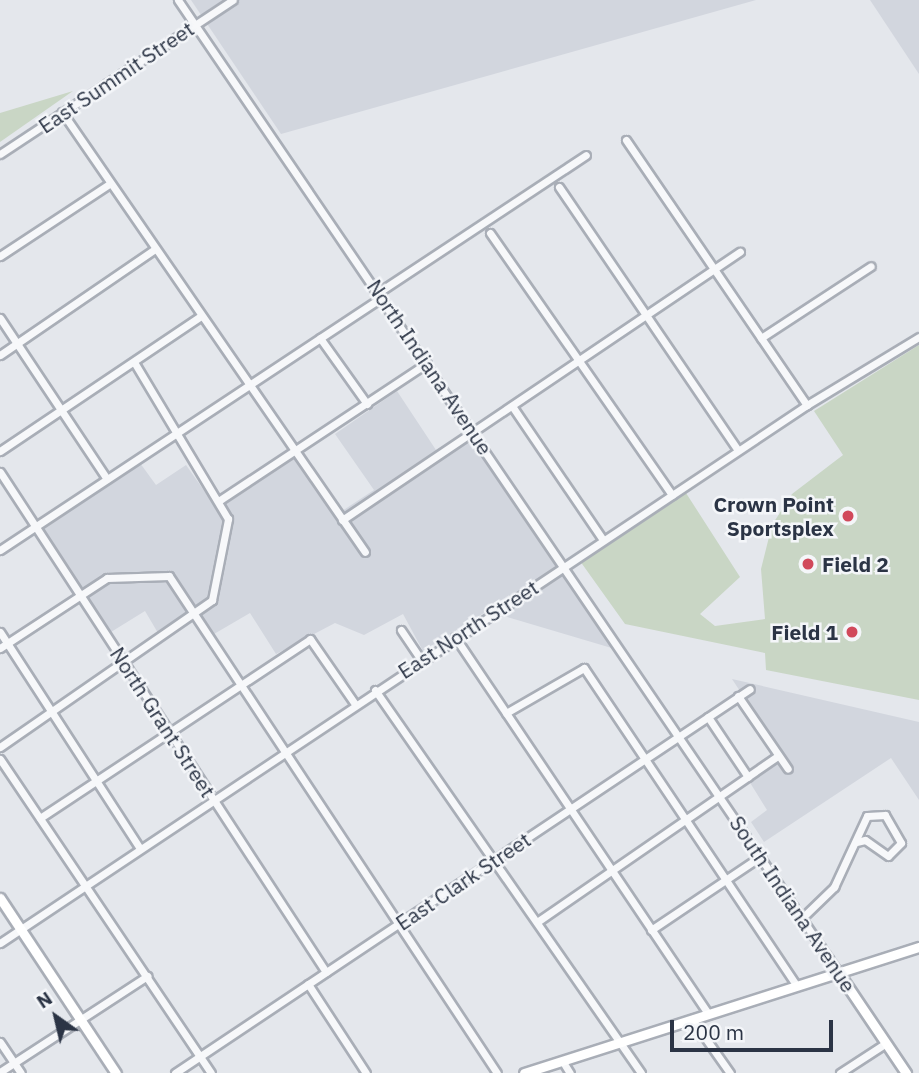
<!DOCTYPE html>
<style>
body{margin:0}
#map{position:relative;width:919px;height:1073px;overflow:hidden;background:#e4e7ec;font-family:"IBM Plex Sans",sans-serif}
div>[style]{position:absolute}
.built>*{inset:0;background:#d2d6de}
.green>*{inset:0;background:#c9d6c5}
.roads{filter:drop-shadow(2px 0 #a9aeb7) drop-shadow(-2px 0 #a9aeb7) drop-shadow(0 2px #a9aeb7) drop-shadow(0 -2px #a9aeb7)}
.minor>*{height:7px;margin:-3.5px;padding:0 3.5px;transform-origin:3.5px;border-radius:3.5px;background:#f7f8fa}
.major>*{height:9px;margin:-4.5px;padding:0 4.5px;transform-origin:4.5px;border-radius:4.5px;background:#fff}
.dots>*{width:19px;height:19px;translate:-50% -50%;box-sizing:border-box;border:4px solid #f4f6f9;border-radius:50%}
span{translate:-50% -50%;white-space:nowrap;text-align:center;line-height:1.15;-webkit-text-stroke:5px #f4f6f9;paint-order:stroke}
.street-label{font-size:21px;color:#2b3445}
.poi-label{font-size:21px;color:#2b3445;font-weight:700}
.right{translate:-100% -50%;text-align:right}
.left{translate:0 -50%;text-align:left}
.north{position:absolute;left:21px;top:982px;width:70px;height:70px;-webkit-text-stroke:5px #f4f6f9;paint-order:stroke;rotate:326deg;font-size:19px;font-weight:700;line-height:28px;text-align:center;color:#2b3445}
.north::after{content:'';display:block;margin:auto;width:24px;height:32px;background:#2b3445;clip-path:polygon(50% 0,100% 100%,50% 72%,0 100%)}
.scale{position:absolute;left:670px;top:1020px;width:163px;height:32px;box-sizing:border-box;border:4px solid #2b3445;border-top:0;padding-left:9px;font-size:21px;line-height:24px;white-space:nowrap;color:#2b3445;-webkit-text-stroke:5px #f4f6f9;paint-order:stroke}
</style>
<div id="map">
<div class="built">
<div style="clip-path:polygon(191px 0,756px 0,281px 134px)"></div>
<div style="clip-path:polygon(870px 0,919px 0,919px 74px)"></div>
<div style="clip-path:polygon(397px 391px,436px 450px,467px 431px,615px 649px,487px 611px,423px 651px,403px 614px,364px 635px,335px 623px,276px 654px,250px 613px,214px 634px,195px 609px,158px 633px,145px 611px,111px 632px,42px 527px,140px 463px,156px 485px,186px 465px,215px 506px,296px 457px,336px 515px,374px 490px,335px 434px)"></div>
<div style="clip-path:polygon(732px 679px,919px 722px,919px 800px,891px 758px,764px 842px,751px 822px,767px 810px,749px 781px,784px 758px)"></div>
</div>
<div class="green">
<div style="clip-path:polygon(73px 91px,0 142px,0 113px)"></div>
<div style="clip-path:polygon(919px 345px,919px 700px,766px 670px,765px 653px,625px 624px,580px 561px,686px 493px,740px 577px,700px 614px,715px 626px,765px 619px,761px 569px,772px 525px,792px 494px,843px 455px,814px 411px)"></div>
</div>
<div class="roads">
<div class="minor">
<div style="left:178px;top:0;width:1175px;rotate:55.82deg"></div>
<div style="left:62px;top:112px;width:534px;rotate:55.45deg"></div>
<div style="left:626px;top:140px;width:321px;rotate:55.7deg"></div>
<div style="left:0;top:154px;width:279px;rotate:-33.5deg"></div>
<div style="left:559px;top:187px;width:318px;rotate:55.8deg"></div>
<div style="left:490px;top:233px;width:319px;rotate:55.2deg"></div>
<div style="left:0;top:256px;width:131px;rotate:-33.4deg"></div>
<div style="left:379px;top:292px;width:248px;rotate:-33.5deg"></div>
<div style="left:0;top:318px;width:193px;rotate:56.4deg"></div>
<div style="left:320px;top:338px;width:81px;rotate:54.5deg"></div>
<div style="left:761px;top:338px;width:131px;rotate:-33.2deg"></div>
<div style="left:0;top:355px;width:188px;rotate:-34.4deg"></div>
<div style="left:512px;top:406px;width:162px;rotate:55.8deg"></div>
<div style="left:0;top:451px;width:242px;rotate:-33.9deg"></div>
<div style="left:0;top:472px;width:597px;rotate:56.9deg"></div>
<div style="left:220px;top:500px;width:248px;rotate:-33.5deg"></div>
<div style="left:342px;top:520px;width:480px;rotate:-34deg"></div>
<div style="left:0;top:550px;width:458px;rotate:-33.5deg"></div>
<div style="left:401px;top:630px;width:36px;rotate:56deg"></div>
<div style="left:0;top:632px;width:257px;rotate:57.1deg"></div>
<div style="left:455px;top:637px;width:454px;rotate:56.1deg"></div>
<div style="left:0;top:648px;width:128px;rotate:-33.2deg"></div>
<div style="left:107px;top:578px;width:62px;rotate:-1.8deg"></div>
<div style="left:169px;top:576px;width:595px;rotate:56.58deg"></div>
<div style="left:375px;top:690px;width:466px;rotate:55.2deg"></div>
<div style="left:738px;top:696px;width:88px;rotate:55.6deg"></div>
<div style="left:506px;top:713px;width:90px;rotate:-30deg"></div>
<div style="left:584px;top:668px;width:381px;rotate:56.2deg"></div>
<div style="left:708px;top:717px;width:72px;rotate:56.3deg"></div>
<div style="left:0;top:747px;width:258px;rotate:-34.7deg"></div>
<div style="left:212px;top:600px;width:83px;rotate:-78.8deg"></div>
<div style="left:228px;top:519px;width:183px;rotate:-120.9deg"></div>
<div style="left:0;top:759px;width:378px;rotate:56.1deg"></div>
<div style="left:40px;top:818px;width:324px;rotate:-33.5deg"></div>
<div style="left:310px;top:639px;width:79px;rotate:55.3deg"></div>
<div style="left:802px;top:918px;width:45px;rotate:-44.1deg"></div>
<div style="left:834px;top:887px;width:78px;rotate:-65.1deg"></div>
<div style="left:867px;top:816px;width:18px;rotate:-3deg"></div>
<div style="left:885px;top:815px;width:32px;rotate:60deg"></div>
<div style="left:901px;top:843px;width:18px;rotate:135deg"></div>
<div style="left:888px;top:856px;width:28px;rotate:-145deg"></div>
<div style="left:865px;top:840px;width:8px;rotate:166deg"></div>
<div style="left:537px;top:922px;width:293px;rotate:-34.6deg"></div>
<div style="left:651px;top:930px;width:133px;rotate:-33.9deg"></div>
<div style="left:0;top:943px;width:970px;rotate:-33.69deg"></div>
<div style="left:807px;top:405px;width:131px;rotate:-31.3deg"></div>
<div style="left:308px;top:984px;width:106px;rotate:56.9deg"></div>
<div style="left:692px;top:1019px;width:66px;rotate:54.9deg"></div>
<div style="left:0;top:1042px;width:37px;rotate:56deg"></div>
<div style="left:563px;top:1062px;width:13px;rotate:58deg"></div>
<div style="left:0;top:1072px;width:176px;rotate:-33.1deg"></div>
<div style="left:175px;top:1073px;width:691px;rotate:-33.74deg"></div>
<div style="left:840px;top:1073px;width:55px;rotate:-33.1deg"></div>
</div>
<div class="major">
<div style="left:0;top:898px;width:210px;rotate:56.5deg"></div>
<div style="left:838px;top:972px;width:122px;rotate:56deg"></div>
<div style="left:524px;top:1073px;width:415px;rotate:-17.7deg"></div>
</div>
</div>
<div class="dots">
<div style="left:848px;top:516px;background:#d1495b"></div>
<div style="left:808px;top:564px;background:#d1495b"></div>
<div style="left:852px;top:632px;background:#d1495b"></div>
</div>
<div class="street-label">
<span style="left:116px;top:77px;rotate:-34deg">East Summit Street</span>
<span style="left:430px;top:367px;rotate:56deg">North Indiana Avenue</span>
<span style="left:468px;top:629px;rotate:-33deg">East North Street</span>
<span style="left:163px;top:722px;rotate:57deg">North Grant Street</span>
<span style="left:463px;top:881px;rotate:-34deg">East Clark Street</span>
<span style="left:793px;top:904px;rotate:56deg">South Indiana Avenue</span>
</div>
<div class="poi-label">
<span class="right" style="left:834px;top:516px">Crown Point<br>Sportsplex</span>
<span class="left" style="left:822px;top:564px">Field 2</span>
<span class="right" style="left:838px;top:632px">Field 1</span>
</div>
<div class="north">N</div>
<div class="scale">200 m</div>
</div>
